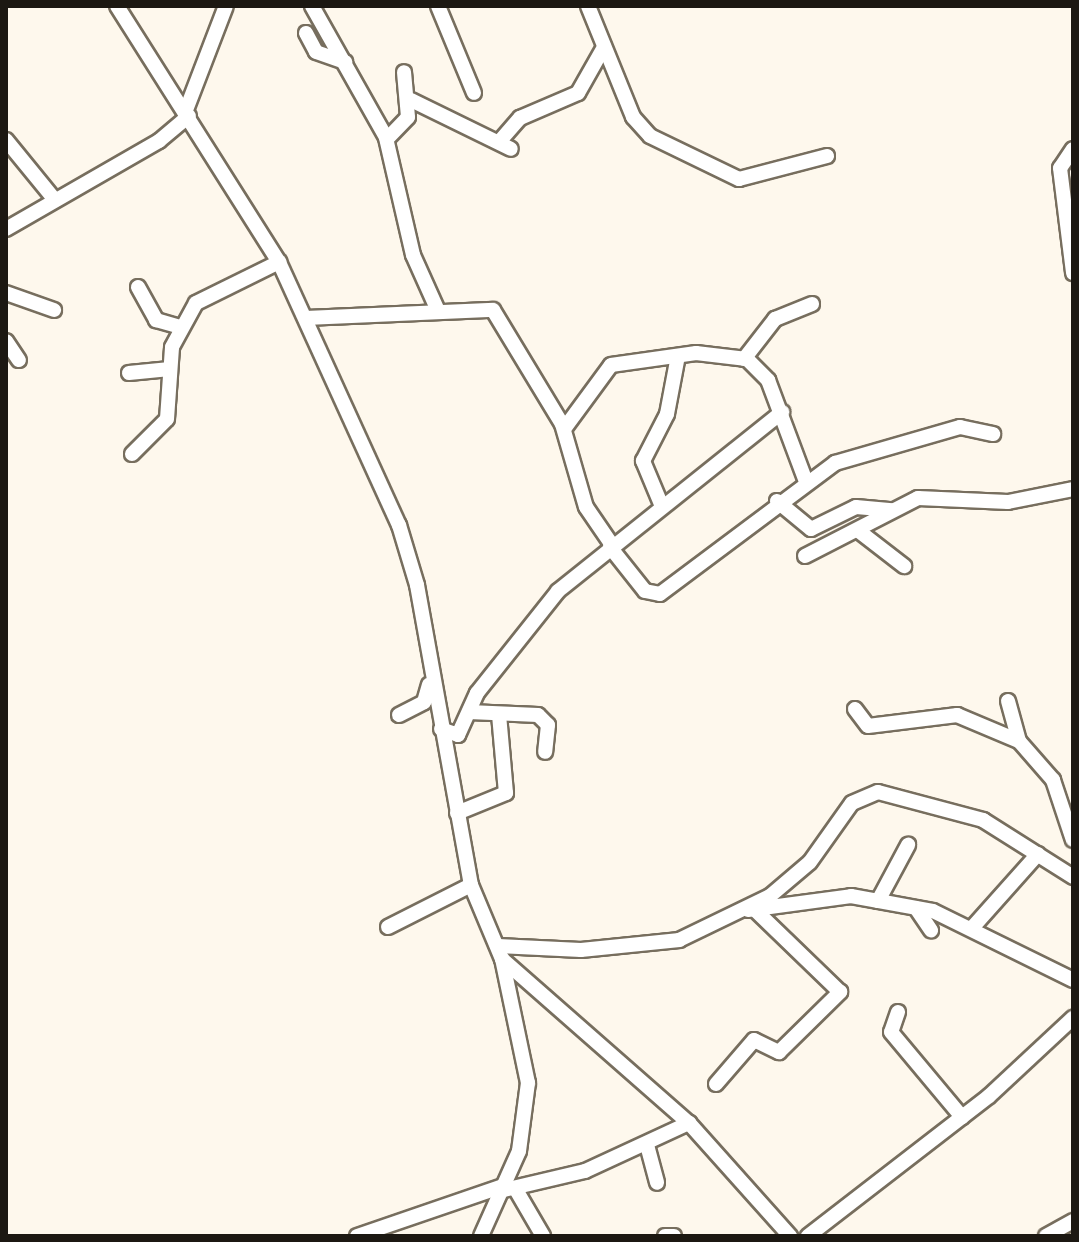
<!DOCTYPE html>
<style>
body{margin:0}
#map{position:relative;width:1079px;height:1242px;overflow:hidden;background:#fef8ed;font-family:"Public Sans",sans-serif}
div>[style]{position:absolute}
.roads{filter:drop-shadow(2px 0 #776e5e) drop-shadow(-2px 0 #776e5e) drop-shadow(0 2px #776e5e) drop-shadow(0 -2px #776e5e)}
.minor>*{height:14px;margin:-7px;padding:0 7px;transform-origin:7px;border-radius:7px;background:#fff}
span{translate:-50% -50%;white-space:nowrap;text-align:center;line-height:1.15;-webkit-text-stroke:6px #fff;paint-order:stroke}
.frame{position:absolute;inset:0;border:8px solid #1c1812;pointer-events:none}
</style>
<div id="map">
<div class="roads">
<div class="minor">
<div style="left:117px;top:6px;width:303px;rotate:57.7deg"></div>
<div style="left:279px;top:262px;width:289px;rotate:65.5deg"></div>
<div style="left:399px;top:525px;width:63px;rotate:73.3deg"></div>
<div style="left:417px;top:585px;width:305px;rotate:79.8deg"></div>
<div style="left:471px;top:885px;width:80px;rotate:67.3deg"></div>
<div style="left:502px;top:959px;width:249px;rotate:41.3deg"></div>
<div style="left:689px;top:1123px;width:152px;rotate:48.2deg"></div>
<div style="left:312px;top:6px;width:153px;rotate:60.6deg"></div>
<div style="left:387px;top:139px;width:30px;rotate:-46deg"></div>
<div style="left:408px;top:117px;width:45px;rotate:-95.1deg"></div>
<div style="left:438px;top:6px;width:94px;rotate:67.5deg"></div>
<div style="left:588px;top:6px;width:120px;rotate:67.9deg"></div>
<div style="left:633px;top:117px;width:25px;rotate:48deg"></div>
<div style="left:650px;top:136px;width:99px;rotate:25.8deg"></div>
<div style="left:739px;top:179px;width:91px;rotate:-14.6deg"></div>
<div style="left:306px;top:33px;width:21px;rotate:62deg"></div>
<div style="left:316px;top:52px;width:31px;rotate:19deg"></div>
<div style="left:411px;top:100px;width:111px;rotate:26.1deg"></div>
<div style="left:186px;top:110px;width:111px;rotate:-69deg"></div>
<div style="left:386px;top:138px;width:120px;rotate:77deg"></div>
<div style="left:413px;top:255px;width:61px;rotate:65.9deg"></div>
<div style="left:6px;top:140px;width:77px;rotate:50.8deg"></div>
<div style="left:499px;top:142px;width:32px;rotate:-49deg"></div>
<div style="left:520px;top:118px;width:63px;rotate:-23.3deg"></div>
<div style="left:578px;top:93px;width:53px;rotate:-60.5deg"></div>
<div style="left:1073px;top:149px;width:23px;rotate:124deg"></div>
<div style="left:1060px;top:168px;width:106px;rotate:82.9deg"></div>
<div style="left:6px;top:229px;width:177px;rotate:-29.9deg"></div>
<div style="left:159px;top:141px;width:39px;rotate:-40deg"></div>
<div style="left:138px;top:287px;width:38px;rotate:61deg"></div>
<div style="left:156px;top:320px;width:25px;rotate:16deg"></div>
<div style="left:6px;top:293px;width:51px;rotate:19.5deg"></div>
<div style="left:307px;top:318px;width:186px;rotate:-2.5deg"></div>
<div style="left:493px;top:310px;width:133px;rotate:58.8deg"></div>
<div style="left:562px;top:424px;width:86px;rotate:73.9deg"></div>
<div style="left:586px;top:507px;width:46px;rotate:55.6deg"></div>
<div style="left:6px;top:341px;width:23px;rotate:56deg"></div>
<div style="left:744px;top:359px;width:51px;rotate:-52.2deg"></div>
<div style="left:775px;top:319px;width:40px;rotate:-22deg"></div>
<div style="left:129px;top:373px;width:41px;rotate:-5.6deg"></div>
<div style="left:564px;top:429px;width:79px;rotate:-53.7deg"></div>
<div style="left:611px;top:365px;width:86px;rotate:-8deg"></div>
<div style="left:696px;top:353px;width:51px;rotate:6.7deg"></div>
<div style="left:747px;top:359px;width:30px;rotate:45deg"></div>
<div style="left:768px;top:380px;width:106px;rotate:69.5deg"></div>
<div style="left:132px;top:454px;width:49px;rotate:-45deg"></div>
<div style="left:167px;top:419px;width:72px;rotate:-86deg"></div>
<div style="left:172px;top:347px;width:50px;rotate:-61.4deg"></div>
<div style="left:196px;top:303px;width:93px;rotate:-26.3deg"></div>
<div style="left:777px;top:501px;width:44px;rotate:39.5deg"></div>
<div style="left:811px;top:529px;width:50px;rotate:-26.1deg"></div>
<div style="left:856px;top:507px;width:36px;rotate:5deg"></div>
<div style="left:661px;top:504px;width:47px;rotate:-112.7deg"></div>
<div style="left:643px;top:461px;width:53px;rotate:-62.9deg"></div>
<div style="left:667px;top:414px;width:59px;rotate:-79.3deg"></div>
<div style="left:860px;top:532px;width:56px;rotate:37.7deg"></div>
<div style="left:610px;top:547px;width:56px;rotate:51.5deg"></div>
<div style="left:645px;top:591px;width:15px;rotate:11deg"></div>
<div style="left:660px;top:594px;width:219px;rotate:-36.8deg"></div>
<div style="left:835px;top:463px;width:130px;rotate:-16.1deg"></div>
<div style="left:960px;top:427px;width:34px;rotate:12deg"></div>
<div style="left:805px;top:556px;width:127px;rotate:-27.2deg"></div>
<div style="left:918px;top:498px;width:90px;rotate:2.5deg"></div>
<div style="left:1008px;top:502px;width:66px;rotate:-11.3deg"></div>
<div style="left:1008px;top:701px;width:41px;rotate:74.6deg"></div>
<div style="left:855px;top:709px;width:21px;rotate:53deg"></div>
<div style="left:868px;top:726px;width:90px;rotate:-7deg"></div>
<div style="left:957px;top:715px;width:67px;rotate:22.8deg"></div>
<div style="left:1019px;top:741px;width:52px;rotate:48.9deg"></div>
<div style="left:1053px;top:780px;width:63px;rotate:71.6deg"></div>
<div style="left:469px;top:712px;width:69px;rotate:2.5deg"></div>
<div style="left:538px;top:715px;width:14px;rotate:45deg"></div>
<div style="left:548px;top:725px;width:27px;rotate:96deg"></div>
<div style="left:399px;top:715px;width:28px;rotate:-27deg"></div>
<div style="left:424px;top:702px;width:18px;rotate:-74deg"></div>
<div style="left:441px;top:729px;width:18px;rotate:19deg"></div>
<div style="left:458px;top:735px;width:46px;rotate:-65.7deg"></div>
<div style="left:477px;top:693px;width:130px;rotate:-51.5deg"></div>
<div style="left:558px;top:591px;width:287px;rotate:-38.6deg"></div>
<div style="left:457px;top:813px;width:53px;rotate:-22.2deg"></div>
<div style="left:506px;top:793px;width:79px;rotate:-95.1deg"></div>
<div style="left:878px;top:901px;width:64px;rotate:-61.8deg"></div>
<div style="left:916px;top:908px;width:27px;rotate:56deg"></div>
<div style="left:748px;top:910px;width:104px;rotate:-7.7deg"></div>
<div style="left:851px;top:896px;width:83px;rotate:10.4deg"></div>
<div style="left:933px;top:911px;width:156px;rotate:26.2deg"></div>
<div style="left:388px;top:927px;width:93px;rotate:-26.8deg"></div>
<div style="left:972px;top:928px;width:99px;rotate:-48.3deg"></div>
<div style="left:498px;top:946px;width:83px;rotate:2.8deg"></div>
<div style="left:581px;top:950px;width:99px;rotate:-5.8deg"></div>
<div style="left:679px;top:940px;width:101px;rotate:-25.8deg"></div>
<div style="left:770px;top:896px;width:52px;rotate:-40.4deg"></div>
<div style="left:810px;top:862px;width:72px;rotate:-54.6deg"></div>
<div style="left:852px;top:803px;width:28px;rotate:-23deg"></div>
<div style="left:878px;top:792px;width:109px;rotate:14.9deg"></div>
<div style="left:983px;top:820px;width:107px;rotate:32.3deg"></div>
<div style="left:898px;top:1012px;width:21px;rotate:109deg"></div>
<div style="left:891px;top:1032px;width:111px;rotate:50.1deg"></div>
<div style="left:716px;top:1084px;width:58px;rotate:-49.2deg"></div>
<div style="left:754px;top:1040px;width:28px;rotate:26deg"></div>
<div style="left:779px;top:1052px;width:86px;rotate:-44.5deg"></div>
<div style="left:840px;top:992px;width:118px;rotate:-136deg"></div>
<div style="left:647px;top:1145px;width:39px;rotate:75deg"></div>
<div style="left:515px;top:1188px;width:56px;rotate:59.7deg"></div>
<div style="left:504px;top:1190px;width:83px;rotate:-13.2deg"></div>
<div style="left:585px;top:1171px;width:115px;rotate:-24.8deg"></div>
<div style="left:357px;top:1236px;width:157px;rotate:-18.9deg"></div>
<div style="left:481px;top:1236px;width:93px;rotate:-65.9deg"></div>
<div style="left:519px;top:1151px;width:69px;rotate:-82.5deg"></div>
<div style="left:528px;top:1083px;width:127px;rotate:-101.8deg"></div>
<div style="left:665px;top:1236px;width:9px"></div>
<div style="left:808px;top:1236px;width:229px;rotate:-37.7deg"></div>
<div style="left:989px;top:1096px;width:115px;rotate:-42.9deg"></div>
<div style="left:1046px;top:1236px;width:31px;rotate:-29deg"></div>
</div>
</div>
<div class="frame"></div>
</div>
